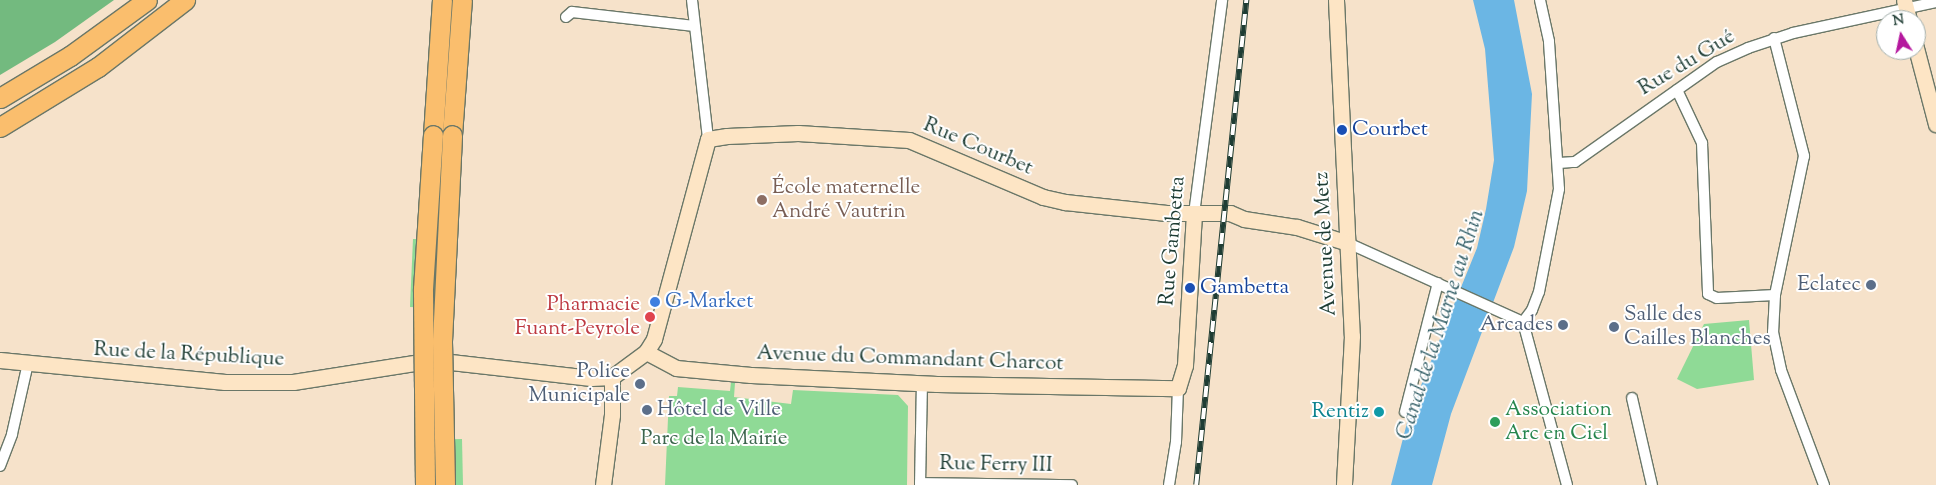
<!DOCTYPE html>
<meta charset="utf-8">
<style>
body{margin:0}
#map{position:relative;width:1936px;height:485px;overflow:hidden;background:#f6e2ca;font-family:"Sorts Mill Goudy",serif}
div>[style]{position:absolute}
.green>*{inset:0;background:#8fda96}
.forest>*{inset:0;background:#73ba7f}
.water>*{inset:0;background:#6bb6e4}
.roads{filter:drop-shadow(1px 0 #6a7768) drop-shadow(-1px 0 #6a7768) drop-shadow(0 1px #6a7768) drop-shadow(0 -1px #6a7768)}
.street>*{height:10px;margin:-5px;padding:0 5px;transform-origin:5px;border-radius:5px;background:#fff}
.secondary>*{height:15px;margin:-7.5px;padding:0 7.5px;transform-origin:7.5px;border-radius:7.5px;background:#fde5c5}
.highway>*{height:19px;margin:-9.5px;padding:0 9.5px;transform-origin:9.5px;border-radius:9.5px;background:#fabe6d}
.rail>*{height:5.5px;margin-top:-2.75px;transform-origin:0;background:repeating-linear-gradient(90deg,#fff 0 11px,#1f3d34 0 22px);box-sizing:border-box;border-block:1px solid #1f3d34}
.bridges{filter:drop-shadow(1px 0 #6a7768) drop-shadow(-1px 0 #6a7768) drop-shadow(0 1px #6a7768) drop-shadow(0 -1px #6a7768)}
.highway-bridge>*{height:19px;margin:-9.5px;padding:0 9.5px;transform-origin:9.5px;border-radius:9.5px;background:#fabe6d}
.dots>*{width:14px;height:14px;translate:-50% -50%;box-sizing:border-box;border:2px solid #fff;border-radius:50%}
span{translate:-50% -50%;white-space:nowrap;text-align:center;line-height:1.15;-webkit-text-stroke:4px #fff;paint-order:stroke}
.street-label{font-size:21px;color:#1f3d34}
.transit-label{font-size:21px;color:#164399}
.left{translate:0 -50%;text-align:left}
.education-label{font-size:21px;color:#785e54}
.service-label{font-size:21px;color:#4e5e75}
.right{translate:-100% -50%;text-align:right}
.shop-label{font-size:21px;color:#366cbe}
.health-label{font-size:21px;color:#be3a42}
.leisure-label{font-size:21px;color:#27864d}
.culture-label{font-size:21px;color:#0d838f}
.park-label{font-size:21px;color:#3b644c}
.water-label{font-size:22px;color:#366169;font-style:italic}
.north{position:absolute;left:1876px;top:10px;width:50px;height:50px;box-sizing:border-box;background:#fff;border:1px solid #a5b1ae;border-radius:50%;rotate:350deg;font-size:14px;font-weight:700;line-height:20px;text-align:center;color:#1f3d34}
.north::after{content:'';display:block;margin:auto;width:18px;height:22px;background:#b5179e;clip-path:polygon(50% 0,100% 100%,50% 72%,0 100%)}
</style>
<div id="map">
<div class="green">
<div style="clip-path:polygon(413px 239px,457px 240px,454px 309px,410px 307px)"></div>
<div style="clip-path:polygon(1749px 320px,1754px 380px,1697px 389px,1677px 379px,1704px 324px)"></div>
<div style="clip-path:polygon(731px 382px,735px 383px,734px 397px,791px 404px,793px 390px,898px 395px,908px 406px,907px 485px,665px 485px,669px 396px,677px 396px,678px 387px,730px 391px)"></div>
<div style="clip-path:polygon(462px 439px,463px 485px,417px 485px,416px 440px)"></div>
</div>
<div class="forest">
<div style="clip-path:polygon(0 0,114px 0,55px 42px,0 75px)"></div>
</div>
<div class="water">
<div style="clip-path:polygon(1473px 0,1514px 0,1532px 94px,1527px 191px,1514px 247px,1451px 414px,1432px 485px,1391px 485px,1409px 415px,1477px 248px,1486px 209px,1494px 160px,1485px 49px)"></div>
</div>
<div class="roads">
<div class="street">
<div style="left:692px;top:0;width:140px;rotate:83.4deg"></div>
<div style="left:566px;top:17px;width:8px;rotate:-40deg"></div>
<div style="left:572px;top:12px;width:123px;rotate:6.5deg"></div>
<div style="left:1774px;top:38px;width:122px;rotate:75.7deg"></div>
<div style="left:1804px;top:156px;width:142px;rotate:101.8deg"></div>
<div style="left:1775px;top:295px;width:37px;rotate:93deg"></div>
<div style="left:1773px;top:332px;width:39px;rotate:78deg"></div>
<div style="left:1781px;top:370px;width:123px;rotate:69.5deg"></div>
<div style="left:1677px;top:90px;width:59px;rotate:64.7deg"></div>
<div style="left:1702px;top:143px;width:151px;rotate:87.7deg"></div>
<div style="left:1708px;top:294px;width:10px;rotate:24deg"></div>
<div style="left:1717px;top:298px;width:58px;rotate:-3deg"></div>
<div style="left:1559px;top:163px;width:16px;rotate:-4deg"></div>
<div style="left:1575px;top:162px;width:174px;rotate:-35.2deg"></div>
<div style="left:1717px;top:62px;width:34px;rotate:-24deg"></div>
<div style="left:1748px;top:48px;width:47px;rotate:-18.4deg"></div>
<div style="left:1793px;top:33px;width:146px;rotate:-12.2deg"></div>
<div style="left:1194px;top:214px;width:216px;rotate:-82.5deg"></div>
<div style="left:1348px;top:243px;width:192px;rotate:24.3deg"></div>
<div style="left:1523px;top:322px;width:169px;rotate:74.9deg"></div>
<div style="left:1523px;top:322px;width:15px;rotate:-53deg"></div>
<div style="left:1532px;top:310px;width:19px;rotate:-69deg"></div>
<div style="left:1539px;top:292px;width:105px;rotate:-79deg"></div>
<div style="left:1559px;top:189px;width:148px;rotate:-93.9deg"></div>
<div style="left:1549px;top:41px;width:42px;rotate:-102.4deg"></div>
<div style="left:1632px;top:398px;width:89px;rotate:77.1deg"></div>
<div style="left:1405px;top:412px;width:133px;rotate:-75.7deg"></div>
<div style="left:0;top:466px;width:34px;rotate:-69deg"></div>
<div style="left:12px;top:434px;width:73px;rotate:-77.3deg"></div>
<div style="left:920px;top:483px;width:152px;rotate:0.8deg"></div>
<div style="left:920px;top:485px;width:102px;rotate:-88.9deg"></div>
<div style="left:1169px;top:485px;width:44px;rotate:-80.8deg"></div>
<div style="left:1176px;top:442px;width:54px;rotate:-87.9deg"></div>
</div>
<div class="secondary">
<div style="left:1336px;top:0;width:336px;rotate:87.3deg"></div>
<div style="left:1352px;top:336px;width:149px;rotate:93.1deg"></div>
<div style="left:1904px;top:0;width:21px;rotate:76deg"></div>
<div style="left:1916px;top:48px;width:79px;rotate:75.3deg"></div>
<div style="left:646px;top:352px;width:34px;rotate:28deg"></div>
<div style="left:676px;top:368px;width:75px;rotate:5.3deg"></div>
<div style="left:751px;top:375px;width:186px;rotate:2.8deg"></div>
<div style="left:937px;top:384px;width:241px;rotate:1deg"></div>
<div style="left:1178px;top:388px;width:24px;rotate:-73deg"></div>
<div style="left:1185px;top:365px;width:151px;rotate:-86.6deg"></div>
<div style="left:0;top:360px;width:226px;rotate:5.6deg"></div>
<div style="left:225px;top:382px;width:68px"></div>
<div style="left:293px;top:382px;width:142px;rotate:-8.9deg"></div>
<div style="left:433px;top:360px;width:159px;rotate:6.5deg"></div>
<div style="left:591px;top:378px;width:21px;rotate:-3deg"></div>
<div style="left:612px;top:377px;width:42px;rotate:-36.3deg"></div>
<div style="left:646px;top:352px;width:15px;rotate:-58deg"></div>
<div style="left:654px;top:339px;width:207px;rotate:-74.9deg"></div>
<div style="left:708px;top:139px;width:19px;rotate:-9deg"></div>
<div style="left:727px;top:136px;width:71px;rotate:-2.4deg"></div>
<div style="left:798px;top:133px;width:111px;rotate:3.6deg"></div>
<div style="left:909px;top:140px;width:146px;rotate:23deg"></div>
<div style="left:1043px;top:197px;width:23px;rotate:13deg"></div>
<div style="left:1065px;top:202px;width:102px;rotate:6.2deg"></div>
<div style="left:1166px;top:213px;width:64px"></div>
<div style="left:1230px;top:213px;width:15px;rotate:23deg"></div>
<div style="left:1244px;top:219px;width:54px;rotate:8.6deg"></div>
<div style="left:1297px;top:227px;width:53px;rotate:17.4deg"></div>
<div style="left:603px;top:485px;width:71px;rotate:-82.7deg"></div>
<div style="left:612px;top:415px;width:38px;rotate:-90deg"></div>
</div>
<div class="highway">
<div style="left:0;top:98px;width:82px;rotate:-31deg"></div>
<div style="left:70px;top:56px;width:95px;rotate:-36deg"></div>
<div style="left:0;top:127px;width:115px;rotate:-31.5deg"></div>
<div style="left:98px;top:67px;width:110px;rotate:-37.6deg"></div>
<div style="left:433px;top:135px;width:135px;rotate:-86.2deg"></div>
<div style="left:452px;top:135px;width:135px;rotate:-85.8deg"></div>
</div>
</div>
<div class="rail">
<div style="left:1196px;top:485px;width:488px;rotate:-84.1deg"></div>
</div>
<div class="bridges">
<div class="highway-bridge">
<div style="left:425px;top:485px;width:196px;rotate:-90.6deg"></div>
<div style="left:423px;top:289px;width:154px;rotate:-86.3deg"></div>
<div style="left:445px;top:485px;width:144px;rotate:-91.2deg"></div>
<div style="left:442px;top:341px;width:206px;rotate:-87.2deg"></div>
</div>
</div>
<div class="dots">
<div style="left:1342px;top:130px;background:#1a4fb4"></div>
<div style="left:762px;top:200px;background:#8d6e63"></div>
<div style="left:1871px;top:285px;background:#5c6f8a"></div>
<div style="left:1190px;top:288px;background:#1a4fb4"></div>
<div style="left:655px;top:302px;background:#3f7fe0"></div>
<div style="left:650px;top:317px;background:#e0444e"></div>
<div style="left:1563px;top:325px;background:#5c6f8a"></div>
<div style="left:1614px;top:327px;background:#5c6f8a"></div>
<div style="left:640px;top:384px;background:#5c6f8a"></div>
<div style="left:647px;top:410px;background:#5c6f8a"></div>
<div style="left:1379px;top:412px;background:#0f9aa8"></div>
<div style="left:1495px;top:422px;background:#2e9e5b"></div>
</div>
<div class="street-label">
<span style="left:1687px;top:63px;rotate:-31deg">Rue du Gué</span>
<span style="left:978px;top:147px;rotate:23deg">Rue Courbet</span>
<span style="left:1173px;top:241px;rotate:-85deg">Rue Gambetta</span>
<span style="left:1326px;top:244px;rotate:-93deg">Avenue de Metz</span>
<span style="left:189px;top:355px;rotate:3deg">Rue de la République</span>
<span style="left:910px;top:359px;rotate:2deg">Avenue du Commandant Charcot</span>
<span style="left:996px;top:465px;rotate:1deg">Rue Ferry III</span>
</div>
<div class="transit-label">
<span class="left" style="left:1352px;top:130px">Courbet</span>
<span class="left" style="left:1200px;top:288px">Gambetta</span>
</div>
<div class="education-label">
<span class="left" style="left:772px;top:200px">École maternelle<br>André Vautrin</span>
</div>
<div class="service-label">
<span class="right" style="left:1861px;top:285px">Eclatec</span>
<span class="left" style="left:1624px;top:327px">Salle des<br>Cailles Blanches</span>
<span class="right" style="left:1553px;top:325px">Arcades</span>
<span class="right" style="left:630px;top:384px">Police<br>Municipale</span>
<span class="left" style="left:657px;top:410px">Hôtel de Ville</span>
</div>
<div class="shop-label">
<span class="left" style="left:665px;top:302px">G-Market</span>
</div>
<div class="health-label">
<span class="right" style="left:640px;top:317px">Pharmacie<br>Fuant-Peyrole</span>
</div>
<div class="leisure-label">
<span class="left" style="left:1505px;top:422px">Association<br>Arc en Ciel</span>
</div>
<div class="culture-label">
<span class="right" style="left:1369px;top:412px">Rentiz</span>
</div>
<div class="park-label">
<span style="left:714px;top:439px">Parc de la Mairie</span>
</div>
<div class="water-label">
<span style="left:1442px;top:325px;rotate:-72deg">Canal de la Marne au Rhin</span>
</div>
<div class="north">N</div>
</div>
